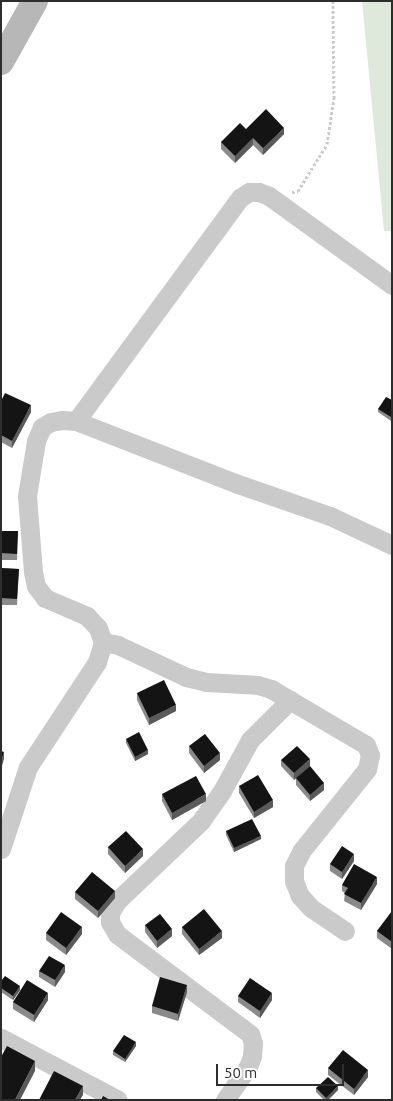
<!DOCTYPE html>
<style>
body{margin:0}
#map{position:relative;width:393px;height:1101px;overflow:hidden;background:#fff;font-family:Ubuntu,sans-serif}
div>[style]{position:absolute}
.green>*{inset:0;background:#dee9dc}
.path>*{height:3px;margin-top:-1.5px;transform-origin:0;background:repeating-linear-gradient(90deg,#cacaca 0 2.5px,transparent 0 5px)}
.street>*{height:19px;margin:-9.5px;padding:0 9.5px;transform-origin:9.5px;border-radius:9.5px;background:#cacaca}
.secondary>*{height:26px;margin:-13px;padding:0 13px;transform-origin:13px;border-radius:13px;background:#b7b7b7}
.wall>*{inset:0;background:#8a8a8a}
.shaded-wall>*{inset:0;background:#5a5a5a}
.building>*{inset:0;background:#141414}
span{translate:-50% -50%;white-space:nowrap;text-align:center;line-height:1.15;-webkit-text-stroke:5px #fff;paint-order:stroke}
.frame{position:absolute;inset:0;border:2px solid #2d2d2d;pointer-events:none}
.scale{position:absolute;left:216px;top:1064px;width:128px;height:22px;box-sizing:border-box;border:2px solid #2d2d2d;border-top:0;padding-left:6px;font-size:15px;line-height:18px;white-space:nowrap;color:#2d2d2d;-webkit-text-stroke:4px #fff;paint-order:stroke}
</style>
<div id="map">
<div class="green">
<div style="clip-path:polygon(362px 1px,392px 1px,392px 231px,384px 231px)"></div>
</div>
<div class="path">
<div style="left:292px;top:192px;width:6px;rotate:-9deg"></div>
<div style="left:298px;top:191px;width:55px;rotate:-58.3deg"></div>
<div style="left:327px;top:144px;width:47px;rotate:-81.3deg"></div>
<div style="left:334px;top:98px;width:97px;rotate:-90.6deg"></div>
</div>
<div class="street">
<div style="left:76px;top:421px;width:277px;rotate:-53.7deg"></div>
<div style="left:240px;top:198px;width:11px;rotate:-34deg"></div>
<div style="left:249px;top:192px;width:10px"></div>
<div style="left:259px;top:192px;width:11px;rotate:22deg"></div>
<div style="left:269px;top:196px;width:152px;rotate:35.9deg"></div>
<div style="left:103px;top:642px;width:15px;rotate:11deg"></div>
<div style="left:118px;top:645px;width:75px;rotate:25.2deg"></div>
<div style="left:186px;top:677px;width:21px;rotate:14deg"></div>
<div style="left:206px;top:682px;width:52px;rotate:3.3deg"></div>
<div style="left:258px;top:685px;width:14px;rotate:17deg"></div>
<div style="left:271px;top:689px;width:110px;rotate:30.5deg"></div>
<div style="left:366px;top:745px;width:11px;rotate:68deg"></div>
<div style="left:370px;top:755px;width:14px;rotate:102deg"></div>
<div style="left:367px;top:769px;width:104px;rotate:128.7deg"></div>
<div style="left:302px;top:850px;width:18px;rotate:117deg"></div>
<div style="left:294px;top:866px;width:15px;rotate:90deg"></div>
<div style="left:294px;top:881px;width:16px;rotate:68deg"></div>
<div style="left:300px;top:896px;width:16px;rotate:47deg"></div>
<div style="left:311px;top:908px;width:41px;rotate:34.1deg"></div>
<div style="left:1px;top:849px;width:86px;rotate:-71.8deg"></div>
<div style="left:28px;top:767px;width:126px;rotate:-56.7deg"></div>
<div style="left:97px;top:662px;width:21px;rotate:-73deg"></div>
<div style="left:103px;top:642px;width:15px;rotate:-110deg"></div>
<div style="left:98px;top:628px;width:16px;rotate:-133deg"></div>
<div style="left:87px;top:616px;width:46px;rotate:-156.8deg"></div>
<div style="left:45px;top:598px;width:15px;rotate:-127deg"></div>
<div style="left:36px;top:586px;width:14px;rotate:-102deg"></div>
<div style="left:33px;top:572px;width:76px;rotate:-94.5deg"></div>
<div style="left:27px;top:496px;width:56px;rotate:-80.7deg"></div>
<div style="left:36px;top:441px;width:15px;rotate:-67deg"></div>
<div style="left:42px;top:427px;width:10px;rotate:-29deg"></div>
<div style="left:51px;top:422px;width:11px;rotate:-10deg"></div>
<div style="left:62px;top:420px;width:14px;rotate:4deg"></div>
<div style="left:76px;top:421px;width:174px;rotate:21.3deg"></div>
<div style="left:238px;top:484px;width:97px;rotate:19.2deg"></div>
<div style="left:330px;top:516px;width:68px;rotate:25.1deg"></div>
<div style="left:1px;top:1038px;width:132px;rotate:27.9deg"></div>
<div style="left:225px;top:1100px;width:40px;rotate:-55.1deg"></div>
<div style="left:248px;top:1067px;width:12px;rotate:-70deg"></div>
<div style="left:252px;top:1056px;width:13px;rotate:-86deg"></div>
<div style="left:253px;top:1043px;width:9px;rotate:-108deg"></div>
<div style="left:250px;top:1034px;width:166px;rotate:-143.1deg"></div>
<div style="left:117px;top:934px;width:14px;rotate:-120deg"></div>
<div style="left:110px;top:922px;width:9px;rotate:-90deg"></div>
<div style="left:110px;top:913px;width:14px;rotate:-60deg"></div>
<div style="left:117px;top:901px;width:116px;rotate:-43.6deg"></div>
<div style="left:201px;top:821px;width:37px;rotate:-55deg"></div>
<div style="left:222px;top:791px;width:58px;rotate:-61.2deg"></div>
<div style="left:250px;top:740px;width:57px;rotate:-45deg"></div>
</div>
<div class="secondary">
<div style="left:1px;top:62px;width:70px;rotate:-60.9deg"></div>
</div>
<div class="wall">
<div style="clip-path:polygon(246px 129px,284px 134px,263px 155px,253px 145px,235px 163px,221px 149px,221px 142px)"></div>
<div style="clip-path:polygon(392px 400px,391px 421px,378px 412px,378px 409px)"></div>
<div style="clip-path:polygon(1px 401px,31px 412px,12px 448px,1px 442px)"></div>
<div style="clip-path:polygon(1px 531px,18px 531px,17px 560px,1px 560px)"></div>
<div style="clip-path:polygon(1px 568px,19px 569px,17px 605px,1px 605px)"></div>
<div style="clip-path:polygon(137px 693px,176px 711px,149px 725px,137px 700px)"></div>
<div style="clip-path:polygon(126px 739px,148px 754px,135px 761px,126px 743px)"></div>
<div style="clip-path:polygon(189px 746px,220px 760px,204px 773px,189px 753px)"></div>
<div style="clip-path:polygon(281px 760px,310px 766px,294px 780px,281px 766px)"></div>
<div style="clip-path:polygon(296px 778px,324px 790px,310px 801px,296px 785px)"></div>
<div style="clip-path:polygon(239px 786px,273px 807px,254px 818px,239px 793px)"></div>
<div style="clip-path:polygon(162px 794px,206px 801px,172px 820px,162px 801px)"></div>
<div style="clip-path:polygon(226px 831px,261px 839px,234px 852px,226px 835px)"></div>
<div style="clip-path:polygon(108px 847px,143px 856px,125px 873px,108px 854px)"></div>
<div style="clip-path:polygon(354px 861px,342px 879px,330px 871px,330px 864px)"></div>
<div style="clip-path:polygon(377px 884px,361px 910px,344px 901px,345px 893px,342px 891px,342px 885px)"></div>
<div style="clip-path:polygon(75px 892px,115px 898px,98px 918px,75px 899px)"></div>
<div style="clip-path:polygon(392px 911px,392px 949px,377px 938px,377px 931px)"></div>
<div style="clip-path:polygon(145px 925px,172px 936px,157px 948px,145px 932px)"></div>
<div style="clip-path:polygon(182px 927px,222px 938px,199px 955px,182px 934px)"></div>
<div style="clip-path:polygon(46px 933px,82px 934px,66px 955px,46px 940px)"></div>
<div style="clip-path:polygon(39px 971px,65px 972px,55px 987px,39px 977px)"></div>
<div style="clip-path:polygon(1px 981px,20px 990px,13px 1000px,1px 992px)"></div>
<div style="clip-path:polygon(187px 992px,178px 1021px,152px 1013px,152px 1006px)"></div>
<div style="clip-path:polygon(238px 996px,272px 1000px,260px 1018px,238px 1002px)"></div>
<div style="clip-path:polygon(48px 1000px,34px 1022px,13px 1009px,13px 1002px)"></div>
<div style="clip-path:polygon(136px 1046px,125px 1062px,113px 1055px,113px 1051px)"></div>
<div style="clip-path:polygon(328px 1068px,368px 1077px,354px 1095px,328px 1075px)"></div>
<div style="clip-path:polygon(316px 1088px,338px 1090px,328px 1100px,324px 1100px,316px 1092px)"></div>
</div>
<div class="shaded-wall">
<div style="clip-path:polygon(284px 128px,284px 134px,263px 155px,263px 148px)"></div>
<div style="clip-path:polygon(253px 138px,253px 145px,235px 163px,235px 156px)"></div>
<div style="clip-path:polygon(31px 405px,31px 412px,12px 448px,12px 441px)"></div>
<div style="clip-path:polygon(176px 705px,176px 711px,149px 725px,149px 718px)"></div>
<div style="clip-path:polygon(148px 750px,148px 754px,135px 761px,135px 757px)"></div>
<div style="clip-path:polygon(4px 752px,4px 759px,1px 769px,1px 762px)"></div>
<div style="clip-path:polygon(220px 753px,220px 760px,204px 773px,204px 766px)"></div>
<div style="clip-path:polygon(310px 759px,310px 766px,294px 780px,294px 773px)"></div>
<div style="clip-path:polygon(324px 783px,324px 790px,310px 801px,310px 795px)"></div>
<div style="clip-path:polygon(206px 794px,206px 801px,172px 820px,172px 813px)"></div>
<div style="clip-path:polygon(273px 800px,273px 807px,254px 818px,254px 812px)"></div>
<div style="clip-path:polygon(261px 836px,261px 839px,234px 852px,234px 848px)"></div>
<div style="clip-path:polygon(143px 849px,143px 856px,125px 873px,125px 866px)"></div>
<div style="clip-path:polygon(354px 854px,354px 861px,342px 879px,342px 872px)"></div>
<div style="clip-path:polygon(377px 877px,377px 884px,361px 910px,361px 903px)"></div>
<div style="clip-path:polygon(115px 891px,115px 898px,98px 918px,98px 911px)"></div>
<div style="clip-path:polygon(82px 927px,82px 934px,66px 955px,66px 948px)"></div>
<div style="clip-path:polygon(172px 929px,172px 936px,157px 948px,157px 941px)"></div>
<div style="clip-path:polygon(222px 931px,222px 938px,199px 955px,199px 949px)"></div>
<div style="clip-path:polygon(65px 965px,65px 972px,55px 987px,55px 980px)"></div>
<div style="clip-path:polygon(187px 985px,187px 992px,178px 1021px,178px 1014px)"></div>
<div style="clip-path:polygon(20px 986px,20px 990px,13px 1000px,13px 996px)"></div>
<div style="clip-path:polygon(48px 993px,48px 1000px,34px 1022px,34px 1015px)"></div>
<div style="clip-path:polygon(272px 993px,272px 1000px,260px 1018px,260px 1011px)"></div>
<div style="clip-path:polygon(136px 1042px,136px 1046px,125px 1062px,125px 1059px)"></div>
<div style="clip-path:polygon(35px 1061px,35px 1071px,20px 1100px,15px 1100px)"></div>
<div style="clip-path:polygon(368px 1070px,368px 1077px,354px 1095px,354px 1089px)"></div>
<div style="clip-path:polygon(83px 1086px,83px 1095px,80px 1100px,75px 1100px)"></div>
<div style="clip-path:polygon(338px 1086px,338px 1090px,328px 1100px,326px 1100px,326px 1098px)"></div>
</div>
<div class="building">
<div style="clip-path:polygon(266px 109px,284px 128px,263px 148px,253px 138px,235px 156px,221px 142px,240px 123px,246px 129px)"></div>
<div style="clip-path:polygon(5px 393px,31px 405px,12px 441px,1px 435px,1px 401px)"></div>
<div style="clip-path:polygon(386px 397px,392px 400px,392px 416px,391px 417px,378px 409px)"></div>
<div style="clip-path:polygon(1px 531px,18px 531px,17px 554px,1px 553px)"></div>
<div style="clip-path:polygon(1px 568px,19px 569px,17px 599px,1px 598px)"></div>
<div style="clip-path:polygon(164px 680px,176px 705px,149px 718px,137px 693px)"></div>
<div style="clip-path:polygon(139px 732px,148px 750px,135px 757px,126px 739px)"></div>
<div style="clip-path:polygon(205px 734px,220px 753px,204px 766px,189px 746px)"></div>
<div style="clip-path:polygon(297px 746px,310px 759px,294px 773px,281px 760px)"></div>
<div style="clip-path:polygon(1px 751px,4px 752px,1px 762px)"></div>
<div style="clip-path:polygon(310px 766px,324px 783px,310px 795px,296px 778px)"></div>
<div style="clip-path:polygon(258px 775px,273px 800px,254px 812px,239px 786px)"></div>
<div style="clip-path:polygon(196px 776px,206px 794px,172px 813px,162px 794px)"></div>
<div style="clip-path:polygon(252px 819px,261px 836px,234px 848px,226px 831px)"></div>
<div style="clip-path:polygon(126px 831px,143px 849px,125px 866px,108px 847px)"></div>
<div style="clip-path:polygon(342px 846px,354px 854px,342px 872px,330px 864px)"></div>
<div style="clip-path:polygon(354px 864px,377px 877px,361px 903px,344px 894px,348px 888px,342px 885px)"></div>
<div style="clip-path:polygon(92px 872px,115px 891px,98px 911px,75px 892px)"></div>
<div style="clip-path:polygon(204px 909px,222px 931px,199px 949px,182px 927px)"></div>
<div style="clip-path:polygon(392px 911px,392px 942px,377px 931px)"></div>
<div style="clip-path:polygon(61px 912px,82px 927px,66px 948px,46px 933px)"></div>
<div style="clip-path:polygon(160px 914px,172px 929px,157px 941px,145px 925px)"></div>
<div style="clip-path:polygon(49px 956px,65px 965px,55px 980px,39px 971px)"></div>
<div style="clip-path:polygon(5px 976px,20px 986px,13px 996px,1px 988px,1px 981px)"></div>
<div style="clip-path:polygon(160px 977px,187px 985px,178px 1014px,152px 1006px)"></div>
<div style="clip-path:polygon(250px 978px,272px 993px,260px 1011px,238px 996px)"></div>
<div style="clip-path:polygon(27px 980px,48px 993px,34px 1015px,13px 1002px)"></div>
<div style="clip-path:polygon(124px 1035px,136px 1042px,125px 1059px,113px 1051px)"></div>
<div style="clip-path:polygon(7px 1046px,35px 1061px,15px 1100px,1px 1100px,1px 1057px)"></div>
<div style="clip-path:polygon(343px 1050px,368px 1070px,354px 1089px,328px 1068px)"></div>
<div style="clip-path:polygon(54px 1071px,83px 1086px,75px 1100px,39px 1100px)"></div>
<div style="clip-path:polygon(328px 1077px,338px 1086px,326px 1098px,316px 1088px)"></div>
<div style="clip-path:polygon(103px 1096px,110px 1100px,101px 1100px)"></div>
</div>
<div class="frame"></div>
<div class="scale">50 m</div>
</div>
